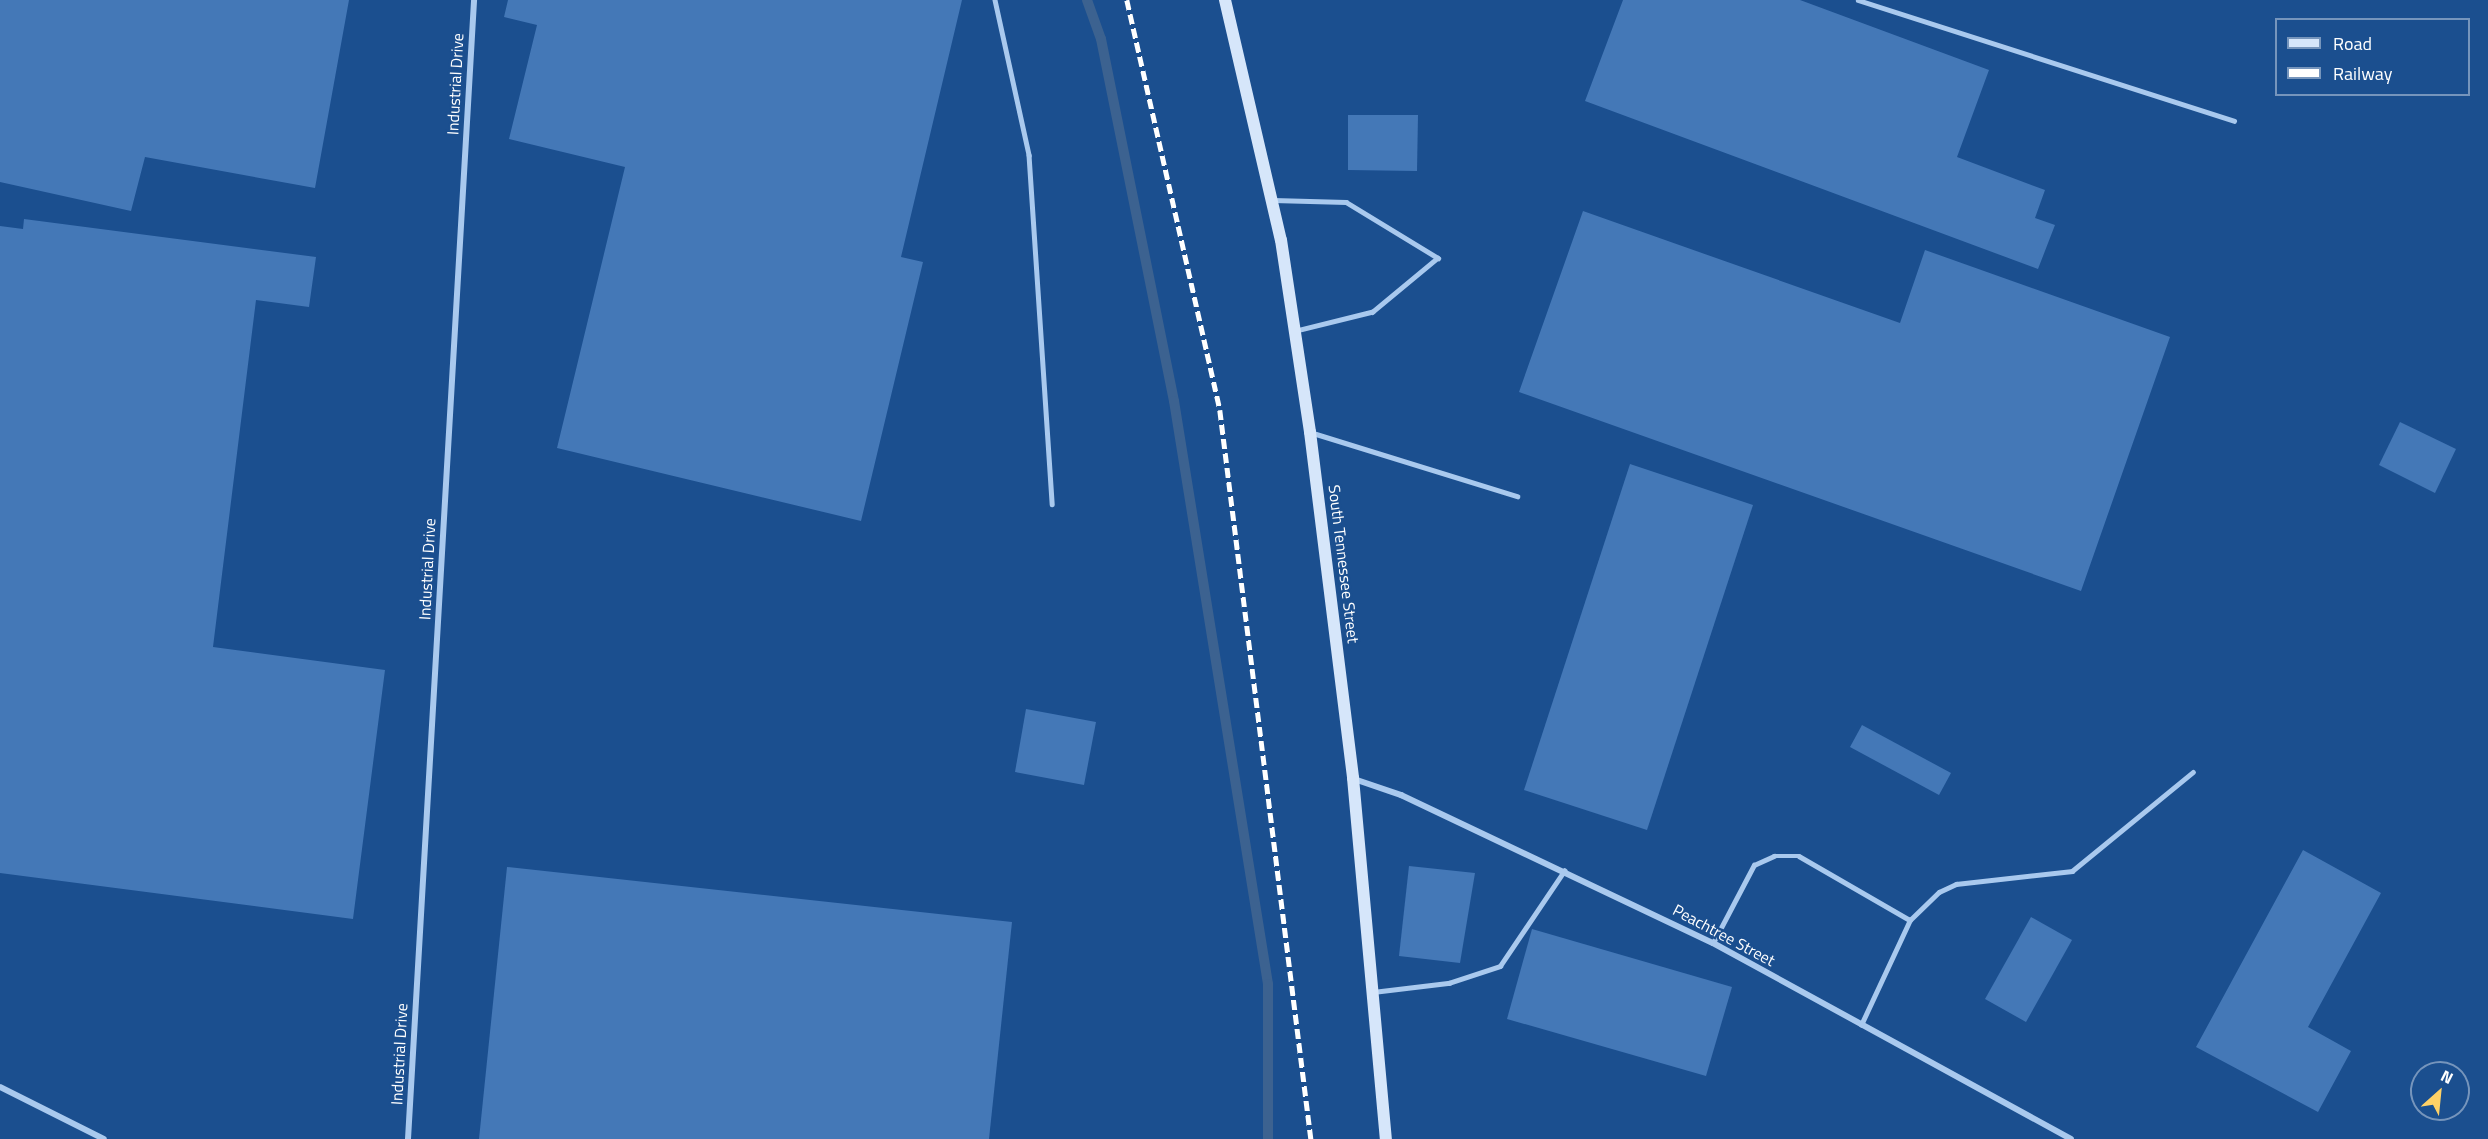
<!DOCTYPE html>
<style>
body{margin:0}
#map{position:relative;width:2488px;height:1139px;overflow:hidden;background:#1b4f8f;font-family:"Titillium Web",sans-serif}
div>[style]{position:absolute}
.stream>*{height:10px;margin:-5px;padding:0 5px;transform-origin:5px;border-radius:5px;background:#3c6290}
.building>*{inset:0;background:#4478b7}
.lane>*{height:4.5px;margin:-2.25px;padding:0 2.25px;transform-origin:2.25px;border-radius:2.25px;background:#a9c9ee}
.street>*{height:6px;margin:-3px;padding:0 3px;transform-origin:3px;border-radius:3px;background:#a9c9ee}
.secondary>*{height:12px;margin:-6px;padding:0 6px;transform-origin:6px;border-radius:6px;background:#d6e6fa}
.rail>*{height:4.5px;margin-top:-2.25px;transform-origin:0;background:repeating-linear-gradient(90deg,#fff 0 10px,transparent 0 14.5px)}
span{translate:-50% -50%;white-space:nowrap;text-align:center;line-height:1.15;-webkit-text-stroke:4.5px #1b4f8f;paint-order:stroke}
.street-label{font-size:16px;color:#fff}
.legend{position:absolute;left:2275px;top:18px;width:195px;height:78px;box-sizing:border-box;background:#1b4f8f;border:2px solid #7695bc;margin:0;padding:8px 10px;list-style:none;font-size:18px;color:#fff}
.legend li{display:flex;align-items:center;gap:12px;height:30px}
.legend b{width:30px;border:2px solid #7695bc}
.north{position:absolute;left:2410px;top:1061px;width:60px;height:60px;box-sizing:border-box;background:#1b4f8f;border:2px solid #7695bc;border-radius:50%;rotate:27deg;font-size:16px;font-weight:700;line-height:24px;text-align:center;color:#fff}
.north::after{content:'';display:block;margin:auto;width:21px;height:27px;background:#ffd166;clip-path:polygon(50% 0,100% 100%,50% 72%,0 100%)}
</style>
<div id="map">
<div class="stream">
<div style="left:1087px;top:0;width:41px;rotate:70.3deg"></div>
<div style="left:1101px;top:39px;width:369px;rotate:78.6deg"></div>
<div style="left:1174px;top:401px;width:591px;rotate:80.84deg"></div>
<div style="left:1268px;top:984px;width:155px;rotate:90deg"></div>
</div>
<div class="building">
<div style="clip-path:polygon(0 0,349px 0,315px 188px,145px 157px,131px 211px,0 182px)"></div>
<div style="clip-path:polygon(508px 0,962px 0,901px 257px,923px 262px,861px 521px,557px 448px,625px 167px,509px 139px,537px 25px,504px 17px)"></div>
<div style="clip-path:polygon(1623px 0,1800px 0,1989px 70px,1957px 157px,2045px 190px,2035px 218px,2055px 225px,2038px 269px,1585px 101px)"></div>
<div style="clip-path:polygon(1348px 115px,1418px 115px,1417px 171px,1348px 170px)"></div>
<div style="clip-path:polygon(1583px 211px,1900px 323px,1925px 250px,2170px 337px,2081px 591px,1519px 392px)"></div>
<div style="clip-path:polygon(24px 219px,316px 257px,309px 307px,256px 300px,213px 647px,385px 670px,353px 919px,0 873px,0 226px,23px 229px)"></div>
<div style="clip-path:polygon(2400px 422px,2456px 449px,2435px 493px,2379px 465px)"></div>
<div style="clip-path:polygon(1630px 464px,1753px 505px,1647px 830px,1524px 790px)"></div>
<div style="clip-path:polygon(1026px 709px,1096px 722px,1084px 785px,1015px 772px)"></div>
<div style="clip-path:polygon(1862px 725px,1951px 773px,1939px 795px,1850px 747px)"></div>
<div style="clip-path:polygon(2303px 850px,2381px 893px,2308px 1027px,2351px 1051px,2318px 1112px,2196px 1047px)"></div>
<div style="clip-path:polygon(1409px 866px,1475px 873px,1460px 963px,1399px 956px)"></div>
<div style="clip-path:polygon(507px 867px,1012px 922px,989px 1139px,479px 1139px)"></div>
<div style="clip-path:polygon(2031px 917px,2072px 940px,2026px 1022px,1985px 999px)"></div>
<div style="clip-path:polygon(1532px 929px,1732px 987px,1706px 1076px,1507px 1019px)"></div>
</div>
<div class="lane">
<div style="left:995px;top:0;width:159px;rotate:77.6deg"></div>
<div style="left:1029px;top:155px;width:350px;rotate:86.2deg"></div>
<div style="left:1858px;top:0;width:395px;rotate:17.8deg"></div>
<div style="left:1273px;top:200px;width:73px;rotate:1.6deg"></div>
<div style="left:1346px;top:202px;width:108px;rotate:31.3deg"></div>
<div style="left:1438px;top:258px;width:85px;rotate:140.3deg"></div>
<div style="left:1373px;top:312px;width:79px;rotate:166.1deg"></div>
<div style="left:1313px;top:433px;width:214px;rotate:17.2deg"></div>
<div style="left:1713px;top:943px;width:88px;rotate:-62.3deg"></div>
<div style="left:1754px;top:865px;width:22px;rotate:-24deg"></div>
<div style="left:1774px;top:856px;width:25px"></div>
<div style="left:1799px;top:856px;width:128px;rotate:30deg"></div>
<div style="left:1373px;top:992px;width:77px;rotate:-6.8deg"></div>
<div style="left:1449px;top:983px;width:54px;rotate:-18.4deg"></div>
<div style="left:1500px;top:966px;width:115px;rotate:-56deg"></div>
<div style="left:1861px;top:1025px;width:116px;rotate:-65deg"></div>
<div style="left:1910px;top:920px;width:40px;rotate:-44deg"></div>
<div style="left:1939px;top:892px;width:19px;rotate:-25deg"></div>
<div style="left:1956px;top:884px;width:117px;rotate:-6.4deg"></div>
<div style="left:2072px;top:871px;width:156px;rotate:-39.3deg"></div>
</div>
<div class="street">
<div style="left:1354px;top:779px;width:50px;rotate:18.8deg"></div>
<div style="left:1401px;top:795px;width:345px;rotate:25.4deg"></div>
<div style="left:1713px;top:943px;width:408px;rotate:28.7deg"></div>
<div style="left:0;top:1087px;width:116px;rotate:26.6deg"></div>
<div style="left:408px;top:1139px;width:1141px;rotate:-86.68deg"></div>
</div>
<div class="secondary">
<div style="left:1225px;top:0;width:246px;rotate:76.9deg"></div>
<div style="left:1281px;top:240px;width:194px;rotate:81.4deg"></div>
<div style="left:1310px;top:432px;width:349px;rotate:82.9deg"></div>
<div style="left:1353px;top:778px;width:363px;rotate:84.8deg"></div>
</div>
<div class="rail">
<div style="left:1127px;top:0;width:420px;rotate:77.2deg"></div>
<div style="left:1220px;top:410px;width:735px;rotate:82.88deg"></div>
</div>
<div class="street-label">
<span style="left:455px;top:84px;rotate:-87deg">Industrial Drive</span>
<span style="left:1344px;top:564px;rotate:83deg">South Tennessee Street</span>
<span style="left:427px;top:569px;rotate:-87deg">Industrial Drive</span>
<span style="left:1724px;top:935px;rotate:28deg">Peachtree Street</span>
<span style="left:399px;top:1054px;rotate:-87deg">Industrial Drive</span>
</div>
<ul class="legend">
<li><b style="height:8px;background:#d6e6fa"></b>Road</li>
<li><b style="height:8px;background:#fff"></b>Railway</li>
</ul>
<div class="north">N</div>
</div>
